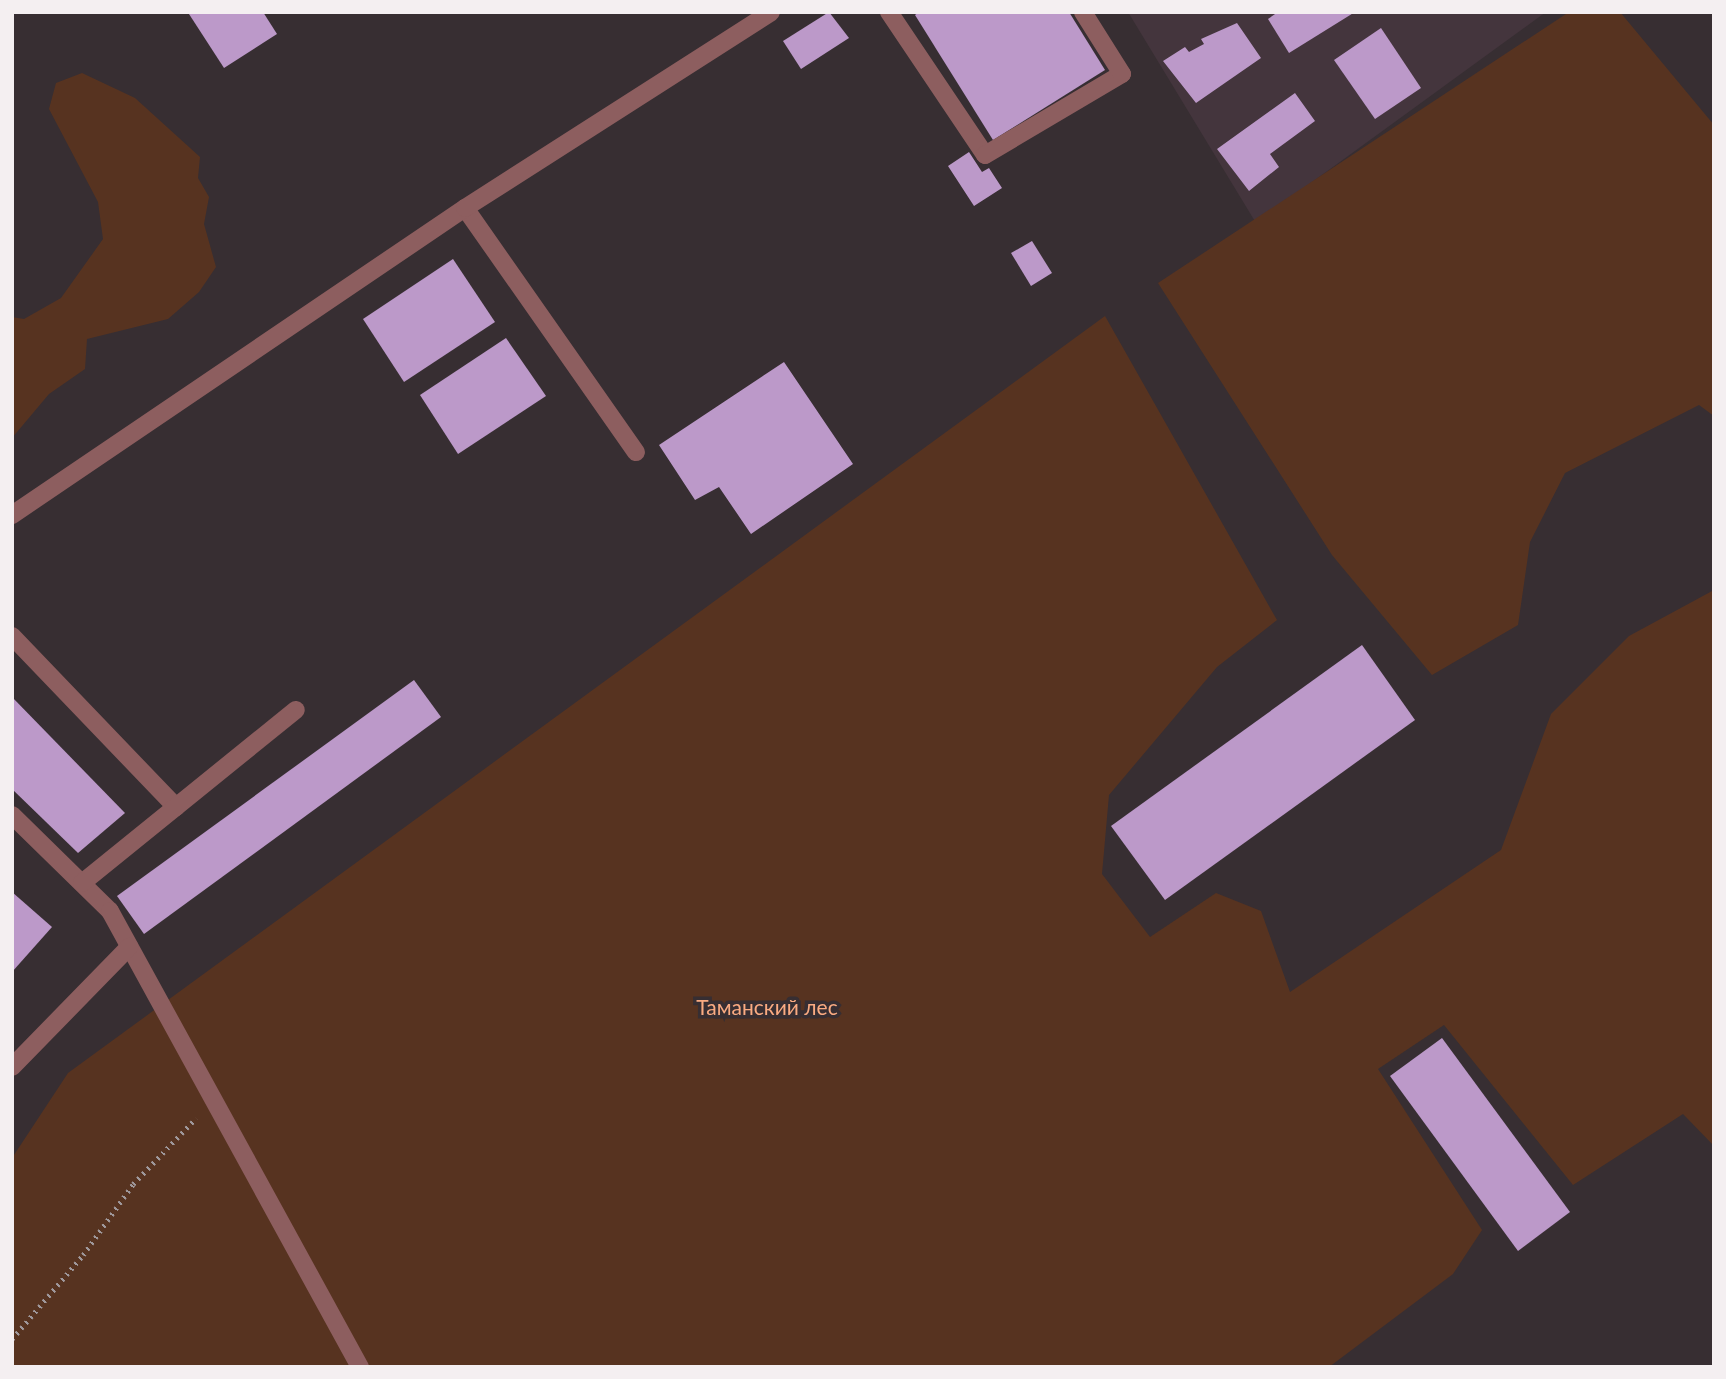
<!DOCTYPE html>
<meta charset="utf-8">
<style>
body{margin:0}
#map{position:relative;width:1726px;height:1379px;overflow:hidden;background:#372e32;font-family:Lato,sans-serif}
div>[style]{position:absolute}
.built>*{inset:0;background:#44353d}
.green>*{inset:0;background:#573320}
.building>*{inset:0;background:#bc99c9}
.path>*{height:4.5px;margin-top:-2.25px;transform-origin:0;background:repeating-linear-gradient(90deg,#9f989b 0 2px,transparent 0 7px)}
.minor>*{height:18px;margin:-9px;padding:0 9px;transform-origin:9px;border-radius:9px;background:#8d5e5f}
span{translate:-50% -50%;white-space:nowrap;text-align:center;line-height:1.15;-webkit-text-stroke:7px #372e32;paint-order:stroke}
.park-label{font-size:21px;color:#faab82}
.frame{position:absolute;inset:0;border:14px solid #f4eff1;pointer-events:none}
</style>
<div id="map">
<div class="built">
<div style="clip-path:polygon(1128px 12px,1546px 12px,1256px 223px)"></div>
</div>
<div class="green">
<div style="clip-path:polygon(1569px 12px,1620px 12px,1714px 125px,1714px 416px,1699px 405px,1565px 473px,1530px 542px,1518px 625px,1432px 675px,1332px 555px,1158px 283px)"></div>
<div style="clip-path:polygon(82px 73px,135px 98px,200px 157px,198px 178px,209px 197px,204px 224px,216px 267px,199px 292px,168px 319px,87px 339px,85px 369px,49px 394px,12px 438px,12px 317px,24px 319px,61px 298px,103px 239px,98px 202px,49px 109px,56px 83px)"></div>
<div style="clip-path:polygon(1105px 316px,1277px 620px,1217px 667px,1109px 795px,1102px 874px,1150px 937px,1216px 893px,1261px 911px,1290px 992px,1501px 850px,1551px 714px,1629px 636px,1714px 590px,1714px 1146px,1683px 1114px,1573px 1185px,1444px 1025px,1378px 1069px,1482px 1230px,1453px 1274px,1329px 1367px,12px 1367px,12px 1158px,68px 1073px)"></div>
</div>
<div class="building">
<div style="clip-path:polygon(192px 12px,263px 12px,277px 34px,224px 68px,189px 14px)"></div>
<div style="clip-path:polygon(829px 12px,849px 38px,801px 69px,783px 41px)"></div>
<div style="clip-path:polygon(919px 12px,1069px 12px,1105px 70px,993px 140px,915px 15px)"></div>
<div style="clip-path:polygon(1278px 12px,1355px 12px,1289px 53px,1268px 19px)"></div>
<div style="clip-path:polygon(1237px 23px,1261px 58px,1196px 103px,1163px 61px,1185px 47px,1189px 52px,1204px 44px,1201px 39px)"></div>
<div style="clip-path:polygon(1381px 28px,1421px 88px,1375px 119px,1334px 60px)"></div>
<div style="clip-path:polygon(1295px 93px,1315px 121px,1270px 154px,1279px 167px,1249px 191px,1217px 149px)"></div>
<div style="clip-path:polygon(969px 152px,982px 172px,989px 168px,1002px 188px,974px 206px,948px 166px)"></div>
<div style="clip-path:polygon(1032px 241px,1052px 273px,1031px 286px,1011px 253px)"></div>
<div style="clip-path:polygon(453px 259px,495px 322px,404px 382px,363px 319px)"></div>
<div style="clip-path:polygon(506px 338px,546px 396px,458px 454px,420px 395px)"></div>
<div style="clip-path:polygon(784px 362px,853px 464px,751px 534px,719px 487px,695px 500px,659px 445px)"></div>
<div style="clip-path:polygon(1362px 645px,1415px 720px,1165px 900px,1111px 826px)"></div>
<div style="clip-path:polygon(414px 680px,441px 717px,144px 934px,117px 896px)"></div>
<div style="clip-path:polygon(12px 697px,125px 813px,78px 853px,12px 789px)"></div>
<div style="clip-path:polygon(12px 892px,52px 927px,12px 972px)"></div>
<div style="clip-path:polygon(1442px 1038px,1570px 1212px,1518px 1251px,1390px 1076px)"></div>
</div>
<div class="path">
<div style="left:12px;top:1339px;width:110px;rotate:-49.8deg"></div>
<div style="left:83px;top:1255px;width:87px;rotate:-54.8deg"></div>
<div style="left:133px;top:1184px;width:91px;rotate:-46.3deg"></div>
</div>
<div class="minor">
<div style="left:889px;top:12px;width:172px;rotate:56.1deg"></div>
<div style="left:985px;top:155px;width:159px;rotate:-30.6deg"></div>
<div style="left:1122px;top:74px;width:73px;rotate:-122.2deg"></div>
<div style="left:465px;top:208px;width:298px;rotate:55deg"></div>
<div style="left:12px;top:515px;width:547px;rotate:-34.13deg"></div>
<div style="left:465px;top:208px;width:363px;rotate:-32.6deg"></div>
<div style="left:12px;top:636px;width:237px;rotate:46.2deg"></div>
<div style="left:12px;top:815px;width:137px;rotate:44.4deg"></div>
<div style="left:110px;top:911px;width:520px;rotate:61.27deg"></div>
<div style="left:82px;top:883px;width:275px;rotate:-39deg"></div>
<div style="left:12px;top:1067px;width:168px;rotate:-45.7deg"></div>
</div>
<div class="park-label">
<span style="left:767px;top:1007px">Таманский лес</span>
</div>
<div class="frame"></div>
</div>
